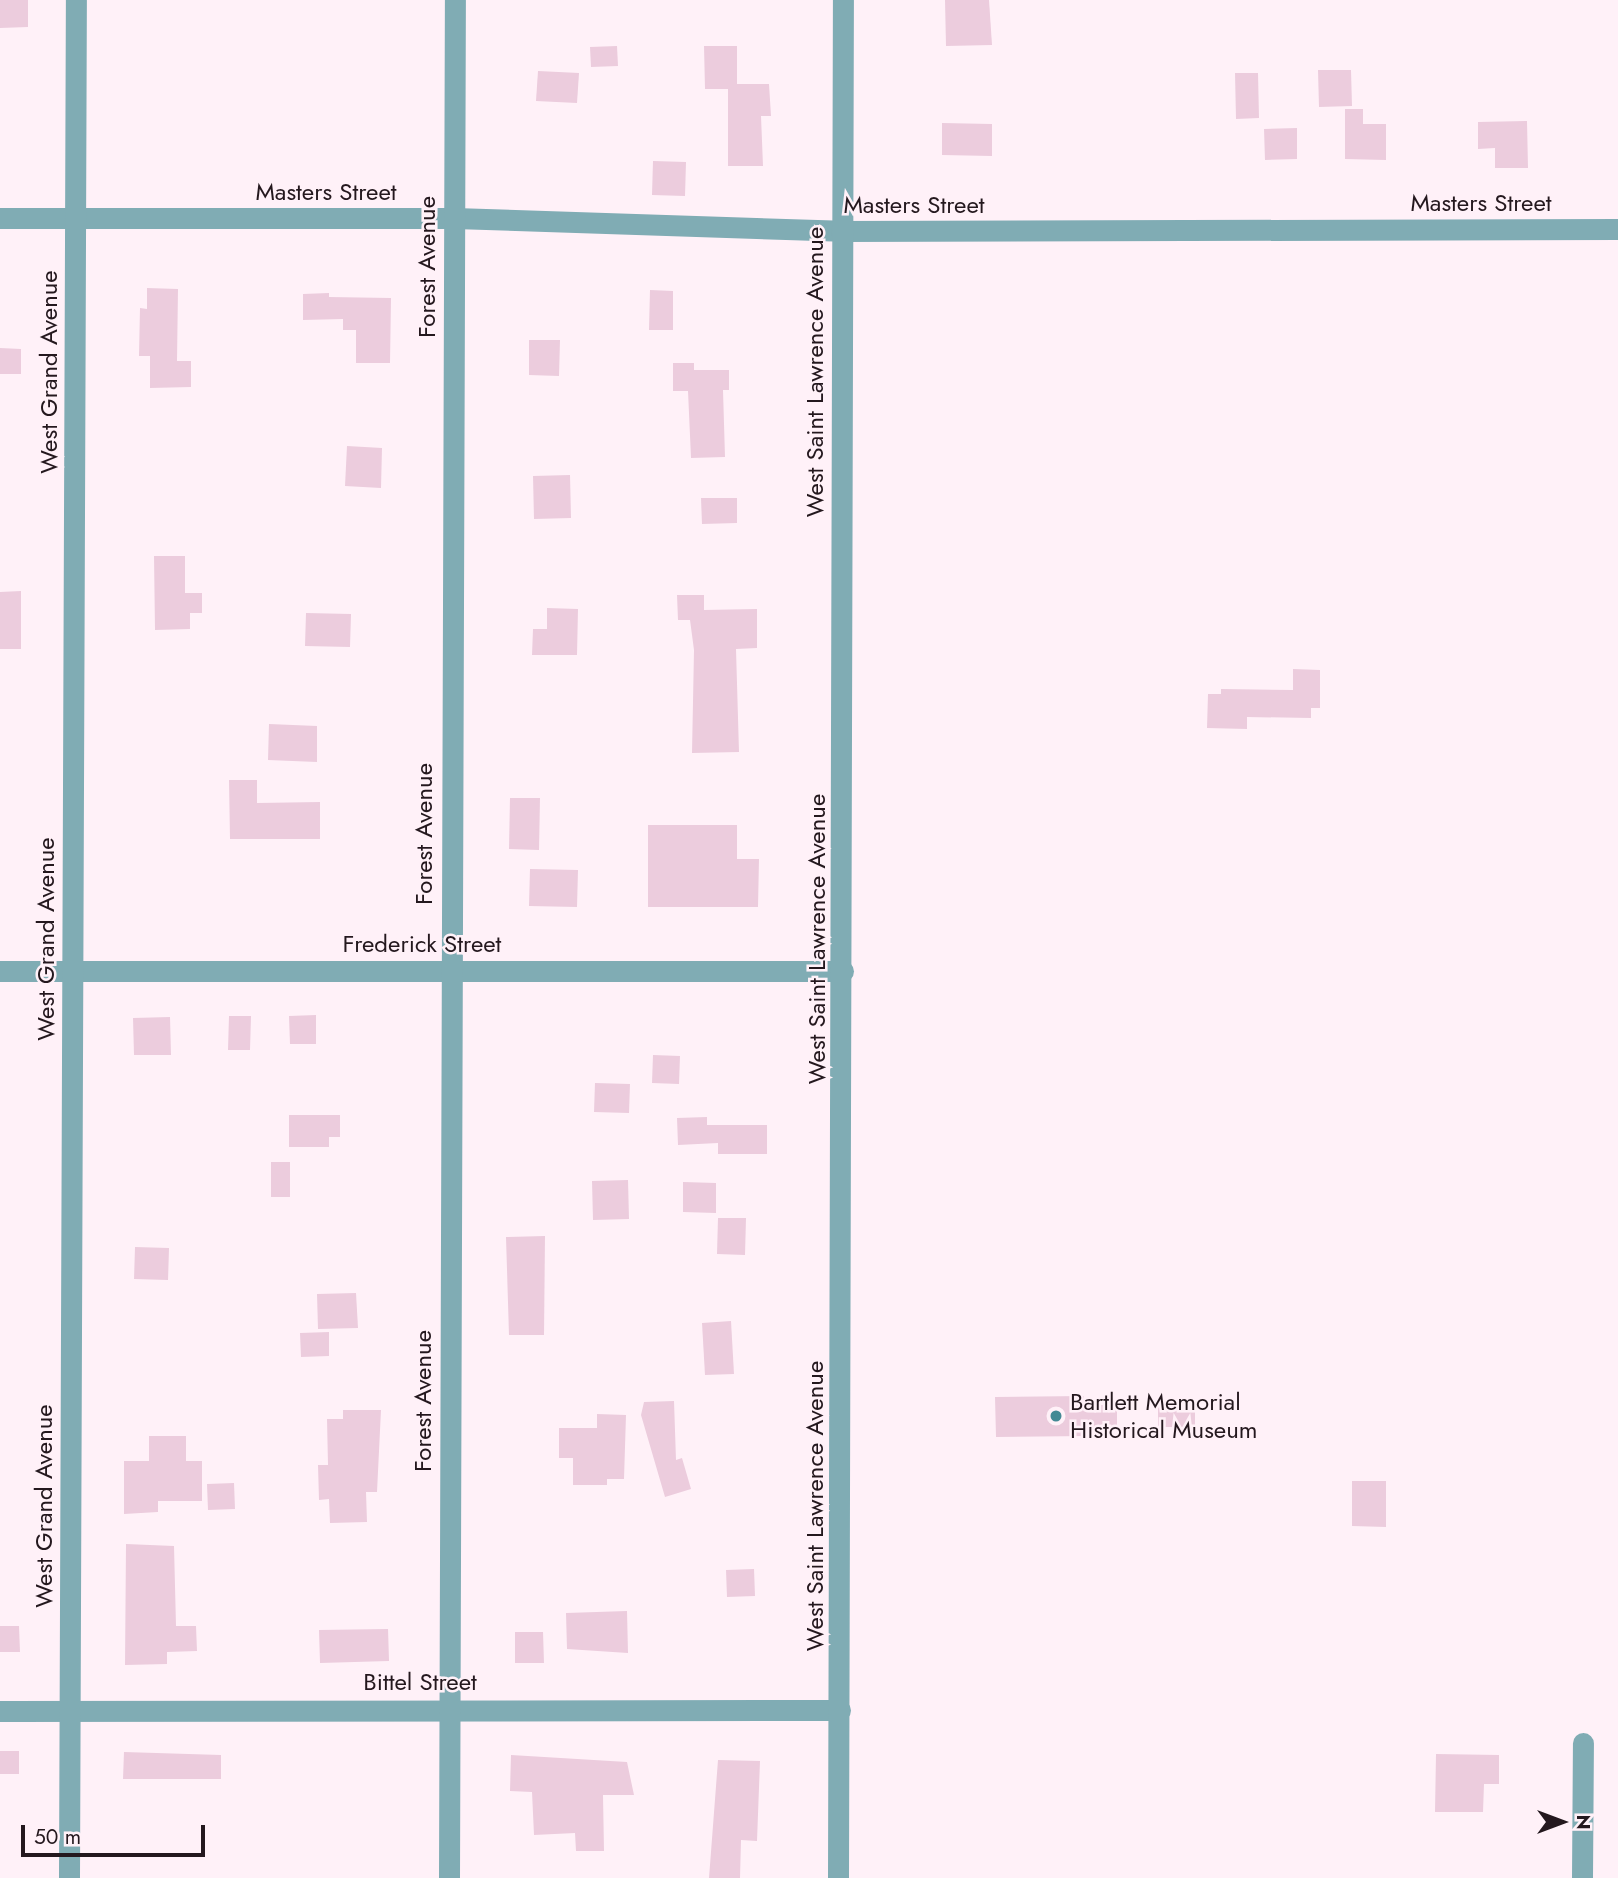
<!DOCTYPE html>
<style>
body{margin:0}
#map{position:relative;width:1618px;height:1878px;overflow:hidden;background:#fff1f8;font-family:Jost,sans-serif}
div>[style]{position:absolute}
.building>*{inset:0;background:#ecccdd}
.minor>*{height:21px;margin:-10.5px;padding:0 10.5px;transform-origin:10.5px;border-radius:10.5px;background:#80acb4}
.dots>*{width:19px;height:19px;translate:-50% -50%;box-sizing:border-box;border:4px solid #fff1f8;border-radius:50%}
span{translate:-50% -50%;white-space:nowrap;text-align:center;line-height:1.15;-webkit-text-stroke:5px #fff1f8;paint-order:stroke}
.street-label{font-size:24px;color:#24181e}
.poi-label{font-size:24px;color:#24181e}
.left{translate:0 -50%;text-align:left}
.north{position:absolute;left:1527px;top:1787px;width:70px;height:70px;-webkit-text-stroke:5px #fff1f8;paint-order:stroke;rotate:90deg;font-size:19px;font-weight:700;line-height:28px;text-align:center;color:#24181e}
.north::after{content:'';display:block;margin:auto;width:24px;height:32px;background:#24181e;clip-path:polygon(50% 0,100% 100%,50% 72%,0 100%)}
.scale{position:absolute;left:21px;top:1825px;width:184px;height:32px;box-sizing:border-box;border:4px solid #24181e;border-top:0;padding-left:9px;font-size:21px;line-height:24px;white-space:nowrap;color:#24181e;-webkit-text-stroke:5px #fff1f8;paint-order:stroke}
</style>
<div id="map">
<div class="building">
<div style="clip-path:polygon(0 0,28px 0,28px 27px,0 28px)"></div>
<div style="clip-path:polygon(945px 0,989px 0,992px 45px,946px 46px)"></div>
<div style="clip-path:polygon(617px 46px,618px 66px,591px 67px,590px 47px)"></div>
<div style="clip-path:polygon(704px 46px,737px 46px,737px 84px,769px 84px,771px 116px,761px 116px,763px 166px,728px 166px,728px 89px,705px 89px)"></div>
<div style="clip-path:polygon(1318px 70px,1351px 70px,1352px 106px,1319px 107px)"></div>
<div style="clip-path:polygon(538px 71px,579px 73px,577px 103px,536px 101px)"></div>
<div style="clip-path:polygon(1235px 73px,1258px 73px,1259px 118px,1236px 119px)"></div>
<div style="clip-path:polygon(1345px 109px,1363px 109px,1363px 124px,1386px 124px,1386px 160px,1345px 159px)"></div>
<div style="clip-path:polygon(1527px 121px,1528px 168px,1495px 168px,1495px 148px,1478px 149px,1478px 122px)"></div>
<div style="clip-path:polygon(942px 123px,992px 124px,992px 156px,942px 155px)"></div>
<div style="clip-path:polygon(1297px 128px,1297px 159px,1265px 160px,1264px 129px)"></div>
<div style="clip-path:polygon(653px 161px,686px 162px,685px 196px,652px 195px)"></div>
<div style="clip-path:polygon(147px 288px,178px 289px,177px 361px,191px 361px,191px 387px,150px 388px,150px 356px,139px 356px,140px 308px,147px 309px)"></div>
<div style="clip-path:polygon(650px 290px,673px 291px,673px 330px,649px 330px)"></div>
<div style="clip-path:polygon(329px 293px,329px 297px,391px 298px,390px 363px,356px 363px,356px 330px,343px 330px,343px 319px,303px 320px,303px 294px)"></div>
<div style="clip-path:polygon(529px 340px,560px 340px,559px 376px,529px 375px)"></div>
<div style="clip-path:polygon(0 348px,21px 349px,21px 374px,0 374px)"></div>
<div style="clip-path:polygon(673px 363px,694px 363px,694px 370px,729px 370px,729px 390px,723px 390px,725px 457px,691px 458px,688px 391px,673px 391px)"></div>
<div style="clip-path:polygon(347px 446px,382px 448px,381px 488px,345px 486px)"></div>
<div style="clip-path:polygon(570px 475px,571px 518px,534px 519px,533px 476px)"></div>
<div style="clip-path:polygon(701px 498px,737px 498px,737px 523px,702px 524px)"></div>
<div style="clip-path:polygon(154px 556px,185px 556px,185px 593px,202px 593px,202px 613px,190px 613px,190px 629px,155px 630px)"></div>
<div style="clip-path:polygon(21px 591px,21px 649px,0 649px,0 592px)"></div>
<div style="clip-path:polygon(677px 595px,704px 595px,704px 610px,757px 609px,757px 648px,736px 649px,739px 752px,692px 753px,694px 650px,690px 620px,678px 620px)"></div>
<div style="clip-path:polygon(547px 608px,578px 609px,577px 655px,532px 655px,533px 629px,547px 629px)"></div>
<div style="clip-path:polygon(306px 613px,351px 614px,350px 647px,305px 646px)"></div>
<div style="clip-path:polygon(1293px 669px,1320px 670px,1320px 708px,1311px 708px,1311px 718px,1247px 717px,1247px 729px,1207px 728px,1208px 694px,1221px 694px,1221px 689px,1293px 690px)"></div>
<div style="clip-path:polygon(269px 724px,317px 726px,317px 762px,268px 760px)"></div>
<div style="clip-path:polygon(229px 780px,257px 780px,257px 803px,320px 802px,320px 839px,230px 839px)"></div>
<div style="clip-path:polygon(510px 798px,540px 798px,539px 850px,509px 849px)"></div>
<div style="clip-path:polygon(648px 825px,737px 825px,737px 859px,759px 859px,758px 907px,648px 907px)"></div>
<div style="clip-path:polygon(530px 869px,578px 870px,577px 907px,529px 906px)"></div>
<div style="clip-path:polygon(316px 1015px,316px 1044px,290px 1044px,289px 1016px)"></div>
<div style="clip-path:polygon(229px 1016px,251px 1016px,250px 1050px,228px 1050px)"></div>
<div style="clip-path:polygon(170px 1017px,171px 1055px,134px 1055px,133px 1018px)"></div>
<div style="clip-path:polygon(653px 1055px,680px 1056px,679px 1084px,652px 1083px)"></div>
<div style="clip-path:polygon(595px 1083px,630px 1084px,629px 1113px,594px 1112px)"></div>
<div style="clip-path:polygon(289px 1115px,340px 1115px,340px 1137px,329px 1137px,329px 1147px,289px 1147px)"></div>
<div style="clip-path:polygon(707px 1117px,707px 1125px,767px 1125px,767px 1154px,718px 1154px,718px 1143px,678px 1145px,677px 1118px)"></div>
<div style="clip-path:polygon(271px 1162px,290px 1162px,290px 1197px,271px 1197px)"></div>
<div style="clip-path:polygon(628px 1180px,629px 1219px,593px 1220px,592px 1181px)"></div>
<div style="clip-path:polygon(683px 1182px,716px 1183px,716px 1213px,683px 1212px)"></div>
<div style="clip-path:polygon(718px 1218px,746px 1218px,745px 1255px,717px 1254px)"></div>
<div style="clip-path:polygon(545px 1236px,544px 1335px,509px 1335px,506px 1237px)"></div>
<div style="clip-path:polygon(135px 1247px,169px 1248px,168px 1280px,134px 1279px)"></div>
<div style="clip-path:polygon(356px 1293px,358px 1328px,318px 1329px,317px 1294px)"></div>
<div style="clip-path:polygon(731px 1321px,734px 1374px,705px 1375px,702px 1323px)"></div>
<div style="clip-path:polygon(329px 1332px,329px 1356px,301px 1357px,300px 1333px)"></div>
<div style="clip-path:polygon(1084px 1396px,1084px 1405px,1117px 1405px,1117px 1427px,1087px 1427px,1087px 1436px,996px 1437px,995px 1397px)"></div>
<div style="clip-path:polygon(674px 1401px,676px 1460px,682px 1458px,691px 1489px,665px 1497px,641px 1415px,644px 1402px)"></div>
<div style="clip-path:polygon(1158px 1404px,1195px 1404px,1195px 1427px,1158px 1427px)"></div>
<div style="clip-path:polygon(343px 1410px,381px 1410px,377px 1492px,366px 1492px,367px 1522px,330px 1523px,329px 1499px,319px 1500px,318px 1465px,328px 1465px,327px 1419px,343px 1419px)"></div>
<div style="clip-path:polygon(597px 1414px,626px 1415px,624px 1479px,607px 1479px,607px 1485px,573px 1485px,573px 1458px,559px 1458px,559px 1428px,597px 1428px)"></div>
<div style="clip-path:polygon(149px 1436px,186px 1436px,186px 1461px,202px 1461px,202px 1501px,158px 1501px,158px 1512px,124px 1514px,124px 1461px,149px 1461px)"></div>
<div style="clip-path:polygon(1352px 1481px,1386px 1481px,1386px 1527px,1352px 1526px)"></div>
<div style="clip-path:polygon(234px 1483px,235px 1509px,208px 1510px,207px 1484px)"></div>
<div style="clip-path:polygon(126px 1544px,174px 1546px,176px 1626px,196px 1626px,197px 1651px,167px 1652px,167px 1664px,125px 1665px)"></div>
<div style="clip-path:polygon(754px 1569px,755px 1596px,727px 1597px,726px 1570px)"></div>
<div style="clip-path:polygon(627px 1611px,628px 1653px,567px 1649px,566px 1613px)"></div>
<div style="clip-path:polygon(0 1626px,19px 1626px,20px 1652px,0 1652px)"></div>
<div style="clip-path:polygon(388px 1629px,389px 1661px,320px 1663px,319px 1630px)"></div>
<div style="clip-path:polygon(515px 1632px,543px 1632px,544px 1663px,515px 1663px)"></div>
<div style="clip-path:polygon(0 1751px,19px 1751px,19px 1774px,0 1774px)"></div>
<div style="clip-path:polygon(124px 1752px,221px 1755px,221px 1779px,123px 1779px)"></div>
<div style="clip-path:polygon(1436px 1754px,1499px 1755px,1499px 1784px,1484px 1784px,1483px 1812px,1435px 1812px)"></div>
<div style="clip-path:polygon(511px 1755px,627px 1762px,634px 1795px,603px 1795px,604px 1851px,576px 1851px,575px 1833px,534px 1835px,532px 1792px,510px 1791px)"></div>
<div style="clip-path:polygon(718px 1760px,760px 1761px,757px 1841px,741px 1840px,740px 1878px,709px 1878px)"></div>
</div>
<div class="minor">
<div style="left:0;top:218px;width:454px"></div>
<div style="left:454px;top:218px;width:387px;rotate:1.9deg"></div>
<div style="left:841px;top:231px;width:777px;rotate:-0.15deg"></div>
<div style="left:0;top:971px;width:843px"></div>
<div style="left:0;top:1711px;width:840px;rotate:-0.07deg"></div>
<div style="left:69px;top:1878px;width:1878px;rotate:-89.79deg"></div>
<div style="left:449px;top:1878px;width:1878px;rotate:-89.82deg"></div>
<div style="left:838px;top:1878px;width:1878px;rotate:-89.85deg"></div>
<div style="left:1582px;top:1878px;width:135px;rotate:-89.6deg"></div>
</div>
<div class="dots">
<div style="left:1056px;top:1416px;background:#438994"></div>
</div>
<div class="street-label">
<span style="left:326px;top:192px">Masters Street</span>
<span style="left:1481px;top:203px">Masters Street</span>
<span style="left:914px;top:205px">Masters Street</span>
<span style="left:427px;top:267px;rotate:-90deg">Forest Avenue</span>
<span style="left:49px;top:372px;rotate:-90deg">West Grand Avenue</span>
<span style="left:815px;top:372px;rotate:-90deg">West Saint Lawrence Avenue</span>
<span style="left:424px;top:834px;rotate:-90deg">Forest Avenue</span>
<span style="left:46px;top:939px;rotate:-90deg">West Grand Avenue</span>
<span style="left:817px;top:939px;rotate:-90deg">West Saint Lawrence Avenue</span>
<span style="left:422px;top:944px">Frederick Street</span>
<span style="left:423px;top:1401px;rotate:-90deg">Forest Avenue</span>
<span style="left:44px;top:1506px;rotate:-90deg">West Grand Avenue</span>
<span style="left:815px;top:1506px;rotate:-90deg">West Saint Lawrence Avenue</span>
<span style="left:420px;top:1682px">Bittel Street</span>
</div>
<div class="poi-label">
<span class="left" style="left:1070px;top:1416px">Bartlett Memorial<br>Historical Museum</span>
</div>
<div class="north">N</div>
<div class="scale">50 m</div>
</div>
